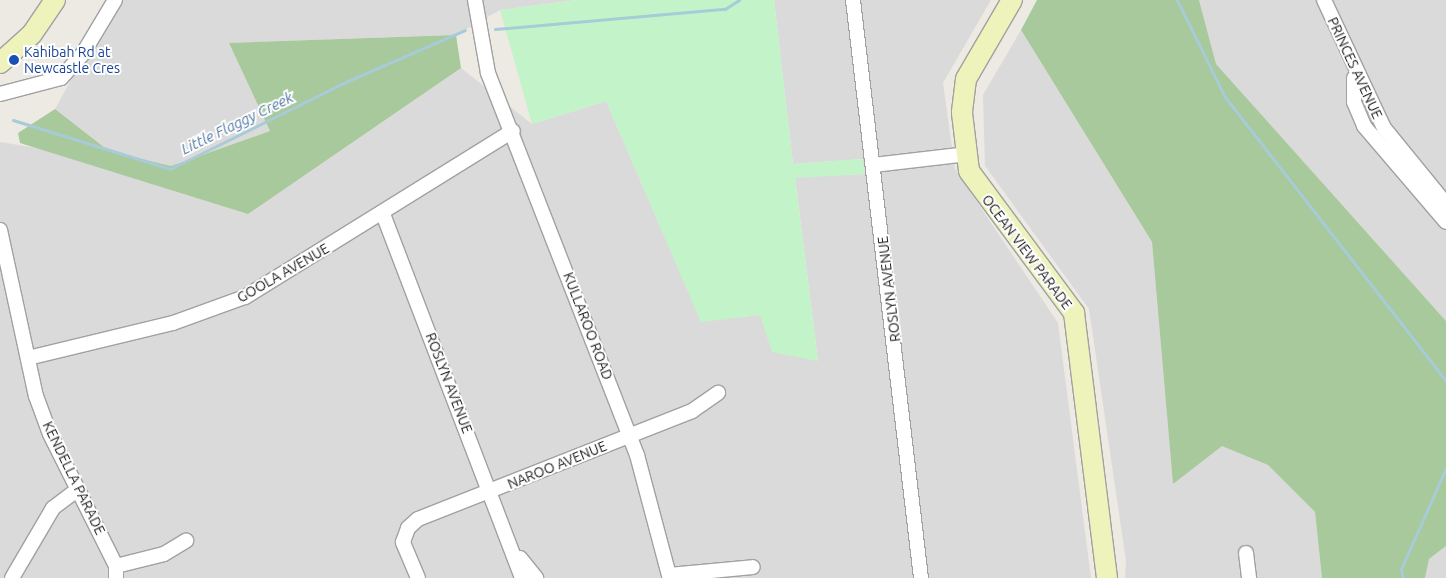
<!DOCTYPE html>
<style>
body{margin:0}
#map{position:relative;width:1446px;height:578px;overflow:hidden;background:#edeae3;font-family:Ubuntu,sans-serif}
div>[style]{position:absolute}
.residential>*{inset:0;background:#dbdada}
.forest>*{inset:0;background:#a7c99b}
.park>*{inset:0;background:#c3f4c9}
.stream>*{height:3px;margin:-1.5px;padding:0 1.5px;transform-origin:1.5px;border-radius:1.5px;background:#a7cbd7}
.roads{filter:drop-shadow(1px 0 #a1a1a1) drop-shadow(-1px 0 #a1a1a1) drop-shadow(0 1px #a1a1a1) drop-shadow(0 -1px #a1a1a1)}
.street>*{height:14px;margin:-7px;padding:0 7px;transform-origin:7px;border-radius:7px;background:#fff}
.secondary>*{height:20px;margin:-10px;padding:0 10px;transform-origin:10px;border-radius:10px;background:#eef3bb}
.dots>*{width:14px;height:14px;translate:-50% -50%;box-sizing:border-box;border:2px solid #fff;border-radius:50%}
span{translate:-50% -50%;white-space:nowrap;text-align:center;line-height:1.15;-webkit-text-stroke:4px #fff;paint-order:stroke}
.transit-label{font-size:14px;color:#164399}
.left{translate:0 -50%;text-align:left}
.street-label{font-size:14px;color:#1d1d1d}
.water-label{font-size:15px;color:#5278a3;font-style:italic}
</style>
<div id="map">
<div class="residential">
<div style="clip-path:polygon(115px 0,576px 0,500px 10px,456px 35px,229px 43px,270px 131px,171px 166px,109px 151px,55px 109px)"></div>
<div style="clip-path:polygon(774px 0,991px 0,943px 83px,955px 169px,1058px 323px,1091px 578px,0 578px,0 142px,55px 151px,248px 214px,461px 68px,532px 124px,606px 101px,701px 321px,760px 315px,818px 361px,795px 177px,865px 174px,862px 159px,793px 164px)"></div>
<div style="clip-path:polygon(1199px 0,1446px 0,1446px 321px,1216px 64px)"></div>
<div style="clip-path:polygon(1021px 30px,1152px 242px,1173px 483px,1222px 445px,1268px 465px,1315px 512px,1322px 578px,1125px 578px,1126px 561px,1089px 309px,985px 166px,983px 95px)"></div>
<div style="clip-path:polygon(1446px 546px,1446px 578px,1425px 578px,1429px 559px)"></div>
</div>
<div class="forest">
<div style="clip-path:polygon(1037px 0,1199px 0,1216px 64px,1446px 321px,1446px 546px,1429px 559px,1425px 578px,1322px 578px,1315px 512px,1268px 465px,1222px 446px,1173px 484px,1152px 242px,1021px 30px)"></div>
<div style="clip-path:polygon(456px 35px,461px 68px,248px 214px,20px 143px,18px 133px,55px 109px,109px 151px,171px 166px,270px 131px,229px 43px)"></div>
</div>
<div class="park">
<div style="clip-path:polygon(576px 0,774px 0,793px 164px,862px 159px,865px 174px,795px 178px,818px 361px,772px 352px,760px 315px,701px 322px,606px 101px,532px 124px,500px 10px)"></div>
</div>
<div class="stream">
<div style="left:1177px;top:0;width:108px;rotate:63.7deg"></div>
<div style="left:1225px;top:97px;width:360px;rotate:52.1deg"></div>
<div style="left:495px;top:29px;width:231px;rotate:-5deg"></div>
<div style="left:725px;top:9px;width:17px;rotate:-33deg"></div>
<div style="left:13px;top:120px;width:164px;rotate:17.3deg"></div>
<div style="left:170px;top:169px;width:191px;rotate:-26.4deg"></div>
<div style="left:341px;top:84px;width:135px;rotate:-23.5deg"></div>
<div style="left:1403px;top:578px;width:9px;rotate:-103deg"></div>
<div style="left:1401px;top:569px;width:111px;rotate:-66deg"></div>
</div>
<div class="roads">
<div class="street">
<div style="left:475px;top:0;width:74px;rotate:79.9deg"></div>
<div style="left:488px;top:73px;width:410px;rotate:68.7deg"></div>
<div style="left:637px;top:455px;width:124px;rotate:75.1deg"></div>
<div style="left:669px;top:575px;width:84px;rotate:-5.4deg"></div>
<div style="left:853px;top:0;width:582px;rotate:83.29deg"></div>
<div style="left:1324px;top:0;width:141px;rotate:64.9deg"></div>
<div style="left:1384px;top:128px;width:98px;rotate:50.8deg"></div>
<div style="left:1354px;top:78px;width:24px;rotate:90deg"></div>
<div style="left:1354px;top:102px;width:26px;rotate:67deg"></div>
<div style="left:1364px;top:126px;width:126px;rotate:49.5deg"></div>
<div style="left:0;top:94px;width:63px;rotate:-14.7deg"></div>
<div style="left:61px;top:78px;width:31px;rotate:-48deg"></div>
<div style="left:82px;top:55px;width:64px;rotate:-59deg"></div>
<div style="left:874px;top:165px;width:94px;rotate:-6.7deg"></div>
<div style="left:383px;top:214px;width:390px;rotate:69.1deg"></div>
<div style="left:0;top:230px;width:170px;rotate:77.8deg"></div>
<div style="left:36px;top:396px;width:40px;rotate:69.8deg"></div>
<div style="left:50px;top:434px;width:148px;rotate:63.4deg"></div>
<div style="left:116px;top:566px;width:12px;rotate:90deg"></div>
<div style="left:28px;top:358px;width:149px;rotate:-13.6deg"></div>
<div style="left:173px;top:323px;width:77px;rotate:-19.9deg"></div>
<div style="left:245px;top:297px;width:315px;rotate:-31.8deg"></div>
<div style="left:1246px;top:553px;width:25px;rotate:83deg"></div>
<div style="left:520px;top:558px;width:26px;rotate:51deg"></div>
<div style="left:116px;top:566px;width:49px;rotate:-14deg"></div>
<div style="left:164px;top:554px;width:26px;rotate:-31deg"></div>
<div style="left:12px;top:578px;width:81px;rotate:-59.6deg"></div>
<div style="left:53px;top:508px;width:31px;rotate:-37deg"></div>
<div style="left:418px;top:578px;width:39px;rotate:-113deg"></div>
<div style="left:403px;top:542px;width:15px;rotate:-70deg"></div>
<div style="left:408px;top:528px;width:13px;rotate:-42deg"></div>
<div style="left:418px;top:519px;width:295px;rotate:-21.5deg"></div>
<div style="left:692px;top:411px;width:32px;rotate:-35deg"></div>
</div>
<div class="secondary">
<div style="left:1012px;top:0;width:91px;rotate:120.2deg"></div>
<div style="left:966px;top:79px;width:34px;rotate:97deg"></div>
<div style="left:962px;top:113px;width:58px;rotate:83.1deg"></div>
<div style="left:969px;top:171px;width:177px;rotate:53.5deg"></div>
<div style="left:1074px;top:313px;width:267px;rotate:82.9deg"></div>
<div style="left:0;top:63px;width:43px;rotate:-42.2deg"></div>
<div style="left:32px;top:34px;width:41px;rotate:-55.9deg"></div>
</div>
</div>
<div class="dots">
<div style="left:14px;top:60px;background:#1a4fb4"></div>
</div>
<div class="transit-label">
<span class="left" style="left:24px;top:60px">Kahibah Rd at<br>Newcastle Cres</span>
</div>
<div class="street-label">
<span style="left:1355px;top:68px;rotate:65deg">PRINCES AVENUE</span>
<span style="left:1027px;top:252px;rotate:53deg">OCEAN VIEW PARADE</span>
<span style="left:283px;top:273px;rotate:-30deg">GOOLA AVENUE</span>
<span style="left:889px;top:289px;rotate:-97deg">ROSLYN AVENUE</span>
<span style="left:588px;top:326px;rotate:69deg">KULLAROO ROAD</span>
<span style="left:449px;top:383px;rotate:69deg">ROSLYN AVENUE</span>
<span style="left:557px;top:465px;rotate:-22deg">NAROO AVENUE</span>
<span style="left:74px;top:478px;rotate:64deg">KENDELLA PARADE</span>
</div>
<div class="water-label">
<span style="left:237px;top:123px;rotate:-26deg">Little Flaggy Creek</span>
</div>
</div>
